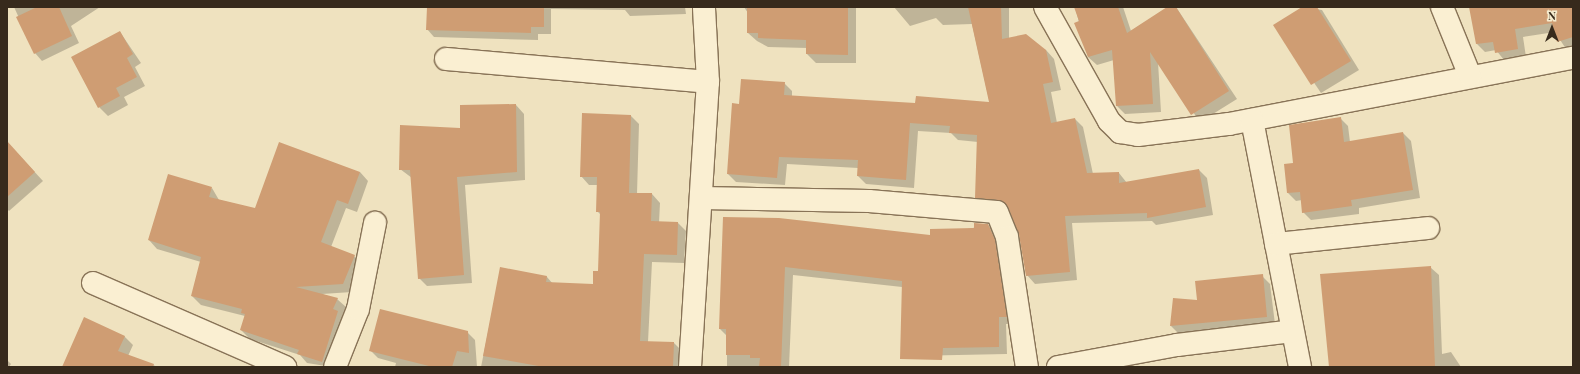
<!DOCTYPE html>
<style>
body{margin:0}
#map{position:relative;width:1580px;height:374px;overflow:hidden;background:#efe2bf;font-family:"Playfair Display",serif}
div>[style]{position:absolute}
.shadow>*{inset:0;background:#0003}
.building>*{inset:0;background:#cf9d73}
.roads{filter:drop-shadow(1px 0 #887357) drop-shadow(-1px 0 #887357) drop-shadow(0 1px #887357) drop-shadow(0 -1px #887357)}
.street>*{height:22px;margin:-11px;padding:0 11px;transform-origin:11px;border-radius:11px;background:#faefd2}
span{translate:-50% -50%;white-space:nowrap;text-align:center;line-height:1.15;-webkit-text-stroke:4px #f6eccf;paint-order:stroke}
.frame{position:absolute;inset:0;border:8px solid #372a1c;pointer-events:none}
.north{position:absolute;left:1532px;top:8px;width:40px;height:40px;-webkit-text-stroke:3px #f6eccf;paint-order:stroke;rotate:0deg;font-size:11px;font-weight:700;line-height:16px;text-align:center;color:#372a1c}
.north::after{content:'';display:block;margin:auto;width:14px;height:18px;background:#372a1c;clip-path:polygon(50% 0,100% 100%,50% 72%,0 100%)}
</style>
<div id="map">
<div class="shadow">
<div style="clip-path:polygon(14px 7px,100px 7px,71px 26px,79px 43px,42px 61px,35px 53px)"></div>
<div style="clip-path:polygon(428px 7px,685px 7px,686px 14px,630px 16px,625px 10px,551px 9px,551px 34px,538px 34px,538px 40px,434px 37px,427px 29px)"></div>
<div style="clip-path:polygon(744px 7px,856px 7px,856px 63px,816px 63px,807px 54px,807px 48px,768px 47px,757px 41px,748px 33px,748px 13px)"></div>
<div style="clip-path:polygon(894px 7px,1009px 7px,1009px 39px,1046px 50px,1054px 59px,1061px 90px,1051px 92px,1057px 123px,1075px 119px,1083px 127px,1093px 174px,1119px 173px,1127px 183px,1199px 170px,1207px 178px,1213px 215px,1156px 225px,1152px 221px,1072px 223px,1077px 280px,1035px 284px,1027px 275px,1020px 235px,1010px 209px,984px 205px,976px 197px,978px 142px,958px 140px,951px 133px,918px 131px,914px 188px,866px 184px,858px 176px,858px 168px,787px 164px,785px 185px,736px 182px,728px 174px,740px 105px,784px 83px,792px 91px,792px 97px,916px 104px,990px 104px,972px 24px,943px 25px,936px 18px,910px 26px)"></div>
<div style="clip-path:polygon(1075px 7px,1123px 7px,1131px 31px,1169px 7px,1176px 7px,1237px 99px,1200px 122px,1158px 62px,1161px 112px,1125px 114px,1117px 106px,1114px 60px,1097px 65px,1088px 57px)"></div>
<div style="clip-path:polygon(1304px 7px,1322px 10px,1359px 70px,1321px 93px,1275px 25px)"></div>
<div style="clip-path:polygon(1470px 7px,1573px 7px,1573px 47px,1566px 49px,1555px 32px,1523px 37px,1526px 57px,1504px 60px,1496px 50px,1485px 52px,1477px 44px)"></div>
<div style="clip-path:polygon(120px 32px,141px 63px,135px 67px,145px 86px,124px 97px,128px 105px,108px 116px,99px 107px)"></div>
<div style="clip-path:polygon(516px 105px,524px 114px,525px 180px,465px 185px,472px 283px,427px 286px,419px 278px,412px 178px,400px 169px,461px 129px)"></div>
<div style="clip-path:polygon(583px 114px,631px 116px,639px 124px,637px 194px,652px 194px,660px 203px,659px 223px,678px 223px,686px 231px,684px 263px,652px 262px,648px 342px,674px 343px,682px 351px,681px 367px,481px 367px,501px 268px,547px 277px,553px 284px,594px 285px,599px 272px,601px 215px,597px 211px,598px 185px,589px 185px,581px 176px)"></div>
<div style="clip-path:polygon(1340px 118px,1348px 126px,1350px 142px,1403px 133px,1411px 141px,1420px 198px,1359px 208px,1359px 214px,1311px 220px,1303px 212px,1302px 200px,1296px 201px,1288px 193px,1294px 164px)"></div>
<div style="clip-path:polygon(7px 142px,43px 181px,9px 211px,7px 209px)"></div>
<div style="clip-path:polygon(360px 172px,368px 181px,357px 212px,346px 208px,331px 247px,354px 256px,363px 265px,352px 292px,322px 294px,337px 299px,346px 307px,342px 316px,347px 321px,332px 367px,307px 363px,300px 355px,250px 339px,241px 330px,245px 316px,201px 305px,192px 296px,201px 262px,157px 249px,149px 240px,212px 188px,219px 200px,256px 209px)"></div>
<div style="clip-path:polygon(724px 218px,931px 236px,988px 225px,996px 233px,1014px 324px,1006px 324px,1007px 354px,909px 356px,902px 287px,793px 275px,789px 367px,727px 367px,727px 336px,720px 329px)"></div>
<div style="clip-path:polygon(1430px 267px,1439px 275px,1442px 354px,1451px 352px,1461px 367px,1340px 367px,1321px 275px)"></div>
<div style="clip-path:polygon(1262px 276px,1270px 284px,1275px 324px,1179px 334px,1171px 326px,1174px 299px,1198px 301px)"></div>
<div style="clip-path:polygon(467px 332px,475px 340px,477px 367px,395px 367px,396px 363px,378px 358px,370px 350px)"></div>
<div style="clip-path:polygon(124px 336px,133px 345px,128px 356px,158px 367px,63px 367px)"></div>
<div style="clip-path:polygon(7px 360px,11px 364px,9px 367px,7px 367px)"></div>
</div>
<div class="building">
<div style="clip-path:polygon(37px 7px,59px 7px,72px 36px,34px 54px,16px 17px)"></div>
<div style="clip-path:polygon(427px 7px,544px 7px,544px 27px,531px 27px,531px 33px,426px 30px)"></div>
<div style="clip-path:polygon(747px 7px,848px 7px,848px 55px,806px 54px,806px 40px,758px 38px,758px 33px,747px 33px)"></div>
<div style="clip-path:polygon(968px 7px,1001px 7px,1002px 39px,1026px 34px,1046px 50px,1053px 82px,1043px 84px,1051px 123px,1075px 118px,1087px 173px,1119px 172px,1119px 183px,1199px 169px,1206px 207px,1147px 218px,1147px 213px,1065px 216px,1070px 272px,1026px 276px,1019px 235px,1008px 207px,998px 200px,975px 198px,977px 135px,949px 133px,950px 126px,910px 123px,906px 180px,857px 176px,858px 160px,779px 157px,777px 178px,727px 174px,732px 103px,739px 104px,741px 79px,785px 82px,784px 95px,915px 103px,916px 96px,989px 102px)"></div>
<div style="clip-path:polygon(1074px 7px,1118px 7px,1127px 33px,1167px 7px,1176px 7px,1229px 91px,1191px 115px,1150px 52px,1153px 104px,1116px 106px,1112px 50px,1088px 57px,1074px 23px,1079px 21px)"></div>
<div style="clip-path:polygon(1302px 7px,1317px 7px,1351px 61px,1311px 85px,1273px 25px)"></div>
<div style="clip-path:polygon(1469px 7px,1573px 7px,1573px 37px,1557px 42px,1552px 23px,1515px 29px,1518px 49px,1495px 53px,1493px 42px,1476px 44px)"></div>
<div style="clip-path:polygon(120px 31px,133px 54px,127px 58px,137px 77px,116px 88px,120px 96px,98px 108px,71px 57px)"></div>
<div style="clip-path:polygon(516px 104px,517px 172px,457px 177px,464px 275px,418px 279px,410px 170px,399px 170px,400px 125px,460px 128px,460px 105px)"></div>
<div style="clip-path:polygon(582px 113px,631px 115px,629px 193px,652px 193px,651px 221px,678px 222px,677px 255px,644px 254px,640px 341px,674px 342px,673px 367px,544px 367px,483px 356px,500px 267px,547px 276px,546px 282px,593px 284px,593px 271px,598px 271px,600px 212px,596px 212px,597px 177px,580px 177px)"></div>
<div style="clip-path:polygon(1341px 117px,1344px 142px,1403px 132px,1413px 190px,1351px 200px,1352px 206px,1302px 213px,1300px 192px,1287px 193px,1284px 164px,1293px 163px,1289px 125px)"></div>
<div style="clip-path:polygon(7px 141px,35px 172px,7px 197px)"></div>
<div style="clip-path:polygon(279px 142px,360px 172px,348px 204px,337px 200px,321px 242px,355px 255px,343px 284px,296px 287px,338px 298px,333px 309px,338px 311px,322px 362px,297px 354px,299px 350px,240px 330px,245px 314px,241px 313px,242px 309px,191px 296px,201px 257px,148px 240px,168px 174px,212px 187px,209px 197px,255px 208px)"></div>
<div style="clip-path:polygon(723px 217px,779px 218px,930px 235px,930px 229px,974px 228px,974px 223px,988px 224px,995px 240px,1007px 317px,999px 317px,999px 347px,943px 348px,942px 360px,900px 359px,902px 281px,785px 267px,781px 367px,759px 367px,760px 358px,750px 358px,750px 355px,726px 355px,726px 329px,719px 329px)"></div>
<div style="clip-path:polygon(1431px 266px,1435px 367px,1329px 367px,1320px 274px)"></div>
<div style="clip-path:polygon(1263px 274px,1267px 317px,1170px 326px,1173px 298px,1197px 300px,1195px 281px)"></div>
<div style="clip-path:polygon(380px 309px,468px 331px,469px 353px,457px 351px,452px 367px,433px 367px,369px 351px)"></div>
<div style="clip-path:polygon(84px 317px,125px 336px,118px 351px,154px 364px,153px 367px,62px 367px)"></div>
</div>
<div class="roads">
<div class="street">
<div style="left:1045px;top:7px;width:131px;rotate:60.7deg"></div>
<div style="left:1109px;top:121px;width:16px;rotate:45deg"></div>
<div style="left:1120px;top:132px;width:18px;rotate:9deg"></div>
<div style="left:1138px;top:135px;width:92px;rotate:-6.9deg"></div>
<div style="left:1229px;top:124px;width:350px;rotate:-10.9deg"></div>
<div style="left:1442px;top:7px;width:74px;rotate:67.9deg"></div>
<div style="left:446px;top:59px;width:263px;rotate:5deg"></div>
<div style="left:1252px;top:120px;width:252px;rotate:79deg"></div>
<div style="left:701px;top:198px;width:168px;rotate:1deg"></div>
<div style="left:869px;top:201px;width:128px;rotate:4.9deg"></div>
<div style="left:997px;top:212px;width:27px;rotate:68deg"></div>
<div style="left:1007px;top:237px;width:132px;rotate:81.3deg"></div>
<div style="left:1276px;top:244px;width:153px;rotate:-6deg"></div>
<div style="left:93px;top:283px;width:210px;rotate:23.6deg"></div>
<div style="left:335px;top:367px;width:62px;rotate:-68.4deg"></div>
<div style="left:358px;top:309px;width:88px;rotate:-78.8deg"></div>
<div style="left:690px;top:367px;width:286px;rotate:-86.4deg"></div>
<div style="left:708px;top:82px;width:75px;rotate:-93.1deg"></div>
<div style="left:1058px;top:367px;width:121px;rotate:-10.5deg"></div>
<div style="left:1177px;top:345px;width:116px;rotate:-6.9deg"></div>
</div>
</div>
<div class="frame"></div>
<div class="north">N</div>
</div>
